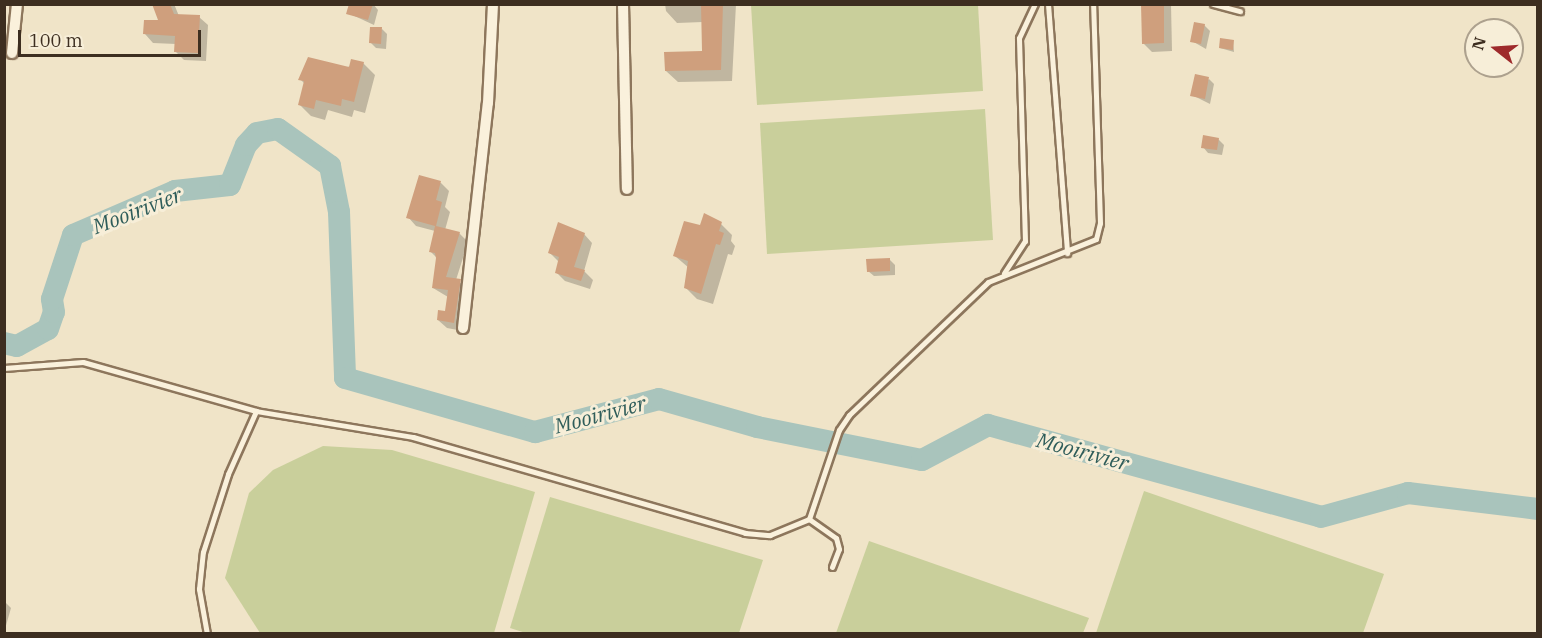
<!DOCTYPE html>
<style>
body{margin:0}
#map{position:relative;width:1542px;height:638px;overflow:hidden;background:#f0e4c8;font-family:"IBM Plex Serif",serif}
div>[style]{position:absolute}
.green>*{inset:0;background:#c9cf9b}
.shadow>*{inset:0;background:#0003}
.river>*{height:22px;margin:-11px;padding:0 11px;transform-origin:11px;border-radius:11px;background:#a9c4bc}
.building>*{inset:0;background:#cf9f7d}
.roads{filter:drop-shadow(2px 0 #8d765c) drop-shadow(-2px 0 #8d765c) drop-shadow(0 2px #8d765c) drop-shadow(0 -2px #8d765c)}
.lane>*{height:5px;margin:-2.5px;padding:0 2.5px;transform-origin:2.5px;border-radius:2.5px;background:#faf1dc}
.street>*{height:10px;margin:-5px;padding:0 5px;transform-origin:5px;border-radius:5px;background:#faf1dc}
span{translate:-50% -50%;white-space:nowrap;text-align:center;line-height:1.15;-webkit-text-stroke:6px #f7eed8;paint-order:stroke}
.water-label{font-size:21px;color:#2f5d5a;font-style:italic}
.frame{position:absolute;inset:0;border:6px solid #3d2e20;pointer-events:none}
.north{position:absolute;left:1464px;top:18px;width:60px;height:60px;box-sizing:border-box;background:#f7eed8;border:2px solid #ada18e;border-radius:50%;rotate:287deg;font-size:16px;font-weight:700;line-height:24px;text-align:center;color:#3d2e20}
.north::after{content:'';display:block;margin:auto;width:21px;height:27px;background:#9e2a2b;clip-path:polygon(50% 0,100% 100%,50% 72%,0 100%)}
.scale{position:absolute;left:18px;top:30px;width:183px;height:27px;box-sizing:border-box;border:3px solid #3d2e20;border-top:0;padding-left:8px;font-size:18px;line-height:21px;white-space:nowrap;color:#3d2e20;-webkit-text-stroke:4px #f7eed8;paint-order:stroke}
</style>
<div id="map">
<div class="green">
<div style="clip-path:polygon(751px 5px,978px 5px,983px 91px,757px 105px)"></div>
<div style="clip-path:polygon(985px 109px,993px 240px,767px 254px,760px 123px)"></div>
<div style="clip-path:polygon(323px 446px,392px 450px,535px 492px,494px 633px,260px 633px,225px 578px,249px 493px,273px 470px)"></div>
<div style="clip-path:polygon(1144px 491px,1384px 574px,1363px 633px,1096px 633px)"></div>
<div style="clip-path:polygon(550px 497px,763px 560px,739px 633px,529px 634px,510px 628px)"></div>
<div style="clip-path:polygon(869px 541px,1089px 618px,1083px 633px,836px 633px)"></div>
</div>
<div class="shadow">
<div style="clip-path:polygon(153px 4px,174px 4px,179px 16px,199px 17px,208px 25px,206px 61px,184px 60px,176px 52px,176px 44px,153px 43px,145px 34px,160px 22px)"></div>
<div style="clip-path:polygon(373px 4px,378px 10px,374px 25px,348px 13px)"></div>
<div style="clip-path:polygon(665px 4px,736px 4px,732px 81px,678px 82px,666px 71px,704px 52px,703px 22px,677px 23px,666px 11px)"></div>
<div style="clip-path:polygon(1142px 4px,1171px 4px,1172px 51px,1152px 52px,1143px 43px)"></div>
<div style="clip-path:polygon(1204px 25px,1210px 31px,1206px 49px,1192px 41px)"></div>
<div style="clip-path:polygon(382px 29px,387px 34px,386px 49px,376px 48px,370px 42px)"></div>
<div style="clip-path:polygon(1233px 41px,1234px 52px,1220px 48px)"></div>
<div style="clip-path:polygon(363px 63px,375px 75px,365px 113px,354px 110px,352px 117px,328px 110px,325px 120px,311px 116px,300px 105px,305px 84px,300px 79px)"></div>
<div style="clip-path:polygon(1209px 79px,1214px 84px,1210px 104px,1192px 95px)"></div>
<div style="clip-path:polygon(1218px 139px,1224px 145px,1222px 155px,1208px 153px,1203px 147px)"></div>
<div style="clip-path:polygon(420px 177px,441px 183px,449px 191px,445px 207px,450px 212px,445px 230px,459px 233px,468px 242px,456px 280px,469px 289px,463px 331px,447px 328px,438px 320px,446px 312px,448px 297px,433px 288px,437px 258px,430px 251px,435px 231px,416px 226px,408px 217px)"></div>
<div style="clip-path:polygon(721px 224px,732px 235px,731px 241px,735px 246px,732px 255px,728px 254px,713px 304px,697px 299px,686px 288px,689px 268px,675px 256px,701px 227px)"></div>
<div style="clip-path:polygon(584px 234px,592px 243px,584px 271px,593px 280px,590px 289px,565px 281px,556px 272px,559px 262px,550px 253px)"></div>
<div style="clip-path:polygon(889px 259px,895px 265px,895px 275px,874px 276px,868px 271px)"></div>
<div style="clip-path:polygon(4px 601px,11px 608px,5px 629px,4px 629px)"></div>
</div>
<div class="river">
<div style="left:4px;top:343px;width:13px;rotate:13deg"></div>
<div style="left:17px;top:346px;width:35px;rotate:-29deg"></div>
<div style="left:48px;top:329px;width:18px;rotate:-71deg"></div>
<div style="left:54px;top:312px;width:13px;rotate:-99deg"></div>
<div style="left:52px;top:299px;width:67px;rotate:-71.8deg"></div>
<div style="left:73px;top:235px;width:111px;rotate:-23.3deg"></div>
<div style="left:175px;top:191px;width:55px;rotate:-6.2deg"></div>
<div style="left:230px;top:185px;width:43px;rotate:-68.2deg"></div>
<div style="left:246px;top:145px;width:16px;rotate:-47deg"></div>
<div style="left:257px;top:133px;width:21px;rotate:-11deg"></div>
<div style="left:278px;top:129px;width:64px;rotate:35.4deg"></div>
<div style="left:330px;top:166px;width:47px;rotate:78.9deg"></div>
<div style="left:339px;top:212px;width:166px;rotate:87.9deg"></div>
<div style="left:345px;top:378px;width:198px;rotate:15.9deg"></div>
<div style="left:535px;top:432px;width:128px;rotate:-14.9deg"></div>
<div style="left:659px;top:399px;width:102px;rotate:15.9deg"></div>
<div style="left:757px;top:427px;width:168px;rotate:11.3deg"></div>
<div style="left:922px;top:460px;width:75px;rotate:-27.9deg"></div>
<div style="left:988px;top:425px;width:345px;rotate:15.4deg"></div>
<div style="left:1321px;top:517px;width:90px;rotate:-15.4deg"></div>
<div style="left:1408px;top:493px;width:131px;rotate:7deg"></div>
</div>
<div class="building">
<div style="clip-path:polygon(152px 4px,170px 4px,174px 14px,200px 15px,198px 53px,174px 52px,175px 36px,143px 34px,144px 20px,158px 20px)"></div>
<div style="clip-path:polygon(349px 4px,373px 4px,368px 20px,346px 14px)"></div>
<div style="clip-path:polygon(701px 4px,723px 4px,721px 70px,665px 71px,664px 52px,702px 51px)"></div>
<div style="clip-path:polygon(1141px 4px,1164px 4px,1164px 43px,1142px 44px)"></div>
<div style="clip-path:polygon(1194px 22px,1205px 24px,1201px 44px,1190px 42px)"></div>
<div style="clip-path:polygon(370px 27px,382px 27px,381px 44px,369px 43px)"></div>
<div style="clip-path:polygon(1220px 38px,1234px 40px,1233px 50px,1219px 48px)"></div>
<div style="clip-path:polygon(308px 57px,349px 67px,351px 59px,364px 62px,354px 102px,342px 99px,341px 106px,316px 100px,314px 109px,298px 105px,304px 81px,298px 80px)"></div>
<div style="clip-path:polygon(1195px 74px,1209px 77px,1205px 99px,1190px 96px)"></div>
<div style="clip-path:polygon(1203px 135px,1219px 138px,1217px 150px,1201px 148px)"></div>
<div style="clip-path:polygon(419px 175px,441px 181px,436px 200px,442px 202px,436px 226px,460px 232px,446px 277px,461px 279px,454px 323px,437px 320px,438px 310px,445px 311px,448px 290px,432px 288px,436px 258px,435px 253px,429px 252px,435px 226px,406px 218px)"></div>
<div style="clip-path:polygon(704px 213px,722px 222px,719px 231px,724px 233px,720px 245px,716px 244px,701px 294px,684px 288px,688px 261px,673px 256px,684px 221px,700px 225px)"></div>
<div style="clip-path:polygon(558px 222px,585px 233px,574px 267px,585px 270px,581px 281px,555px 273px,559px 257px,548px 253px)"></div>
<div style="clip-path:polygon(890px 258px,890px 271px,867px 272px,866px 259px)"></div>
</div>
<div class="roads">
<div class="lane">
<div style="left:1048px;top:4px;width:250px;rotate:85.6deg"></div>
<div style="left:1213px;top:4px;width:28px;rotate:15deg"></div>
<div style="left:1004px;top:273px;width:38px;rotate:-57deg"></div>
<div style="left:1025px;top:241px;width:203px;rotate:-91.7deg"></div>
<div style="left:1019px;top:38px;width:38px;rotate:-65deg"></div>
<div style="left:4px;top:368px;width:79px;rotate:-4.3deg"></div>
<div style="left:83px;top:362px;width:180px;rotate:15.8deg"></div>
<div style="left:256px;top:411px;width:159px;rotate:9.4deg"></div>
<div style="left:413px;top:437px;width:346px;rotate:16.1deg"></div>
<div style="left:745px;top:533px;width:25px;rotate:5deg"></div>
<div style="left:770px;top:535px;width:42px;rotate:-22.3deg"></div>
<div style="left:832px;top:567px;width:19px;rotate:-69deg"></div>
<div style="left:839px;top:549px;width:11px;rotate:-105deg"></div>
<div style="left:836px;top:538px;width:33px;rotate:-145deg"></div>
<div style="left:809px;top:519px;width:94px;rotate:-71.4deg"></div>
<div style="left:839px;top:430px;width:18px;rotate:-56deg"></div>
<div style="left:849px;top:415px;width:192px;rotate:-43.7deg"></div>
<div style="left:988px;top:282px;width:116px;rotate:-21.7deg"></div>
<div style="left:1096px;top:239px;width:16px;rotate:-76deg"></div>
<div style="left:1100px;top:223px;width:219px;rotate:-91.8deg"></div>
<div style="left:207px;top:634px;width:46px;rotate:-100.1deg"></div>
<div style="left:199px;top:589px;width:37px;rotate:-84deg"></div>
<div style="left:203px;top:552px;width:82px;rotate:-72.2deg"></div>
<div style="left:228px;top:474px;width:69px;rotate:-66deg"></div>
</div>
<div class="street">
<div style="left:623px;top:4px;width:185px;rotate:88.8deg"></div>
<div style="left:12px;top:53px;width:49px;rotate:-84.2deg"></div>
<div style="left:463px;top:328px;width:226px;rotate:-83.7deg"></div>
<div style="left:488px;top:103px;width:99px;rotate:-87.1deg"></div>
</div>
</div>
<div class="water-label">
<span style="left:137px;top:210px;rotate:-21deg">Mooirivier</span>
<span style="left:600px;top:414px;rotate:-15deg">Mooirivier</span>
<span style="left:1083px;top:451px;rotate:15deg">Mooirivier</span>
</div>
<div class="frame"></div>
<div class="north">N</div>
<div class="scale">100 m</div>
</div>
